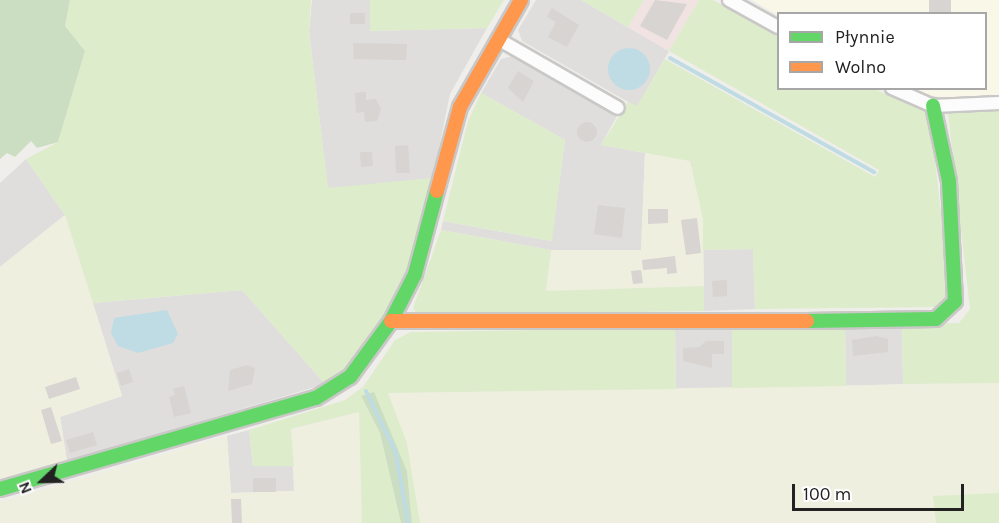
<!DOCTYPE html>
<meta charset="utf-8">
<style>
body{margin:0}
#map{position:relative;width:999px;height:523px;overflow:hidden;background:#f0eeeb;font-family:Karla,sans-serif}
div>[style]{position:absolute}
.residential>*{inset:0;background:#dfdedc}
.commercial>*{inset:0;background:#f1e3e1}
.education>*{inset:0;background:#f8f7e8}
.farmland>*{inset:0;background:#efefdf}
.grass>*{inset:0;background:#ddeccb}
.forest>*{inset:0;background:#cbdec1}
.water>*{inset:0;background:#bfdbe3}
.round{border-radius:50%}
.stream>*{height:4px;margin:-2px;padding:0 2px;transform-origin:2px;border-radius:2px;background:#bfdbe3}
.building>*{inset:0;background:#d7d4d2}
.roads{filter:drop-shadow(2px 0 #c9c8c7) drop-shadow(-2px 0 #c9c8c7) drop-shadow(0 2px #c9c8c7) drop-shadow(0 -2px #c9c8c7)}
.street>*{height:12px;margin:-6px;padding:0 6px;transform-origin:6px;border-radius:6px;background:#fdfcfc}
.fast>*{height:14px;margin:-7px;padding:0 7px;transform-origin:7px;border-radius:7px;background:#63d668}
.slow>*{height:14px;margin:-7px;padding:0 7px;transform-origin:7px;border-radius:7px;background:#ff974d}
span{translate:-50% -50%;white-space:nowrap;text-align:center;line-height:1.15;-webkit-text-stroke:5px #fff;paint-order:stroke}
.legend{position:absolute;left:777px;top:12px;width:210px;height:78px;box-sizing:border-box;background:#fff;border:2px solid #a7a7a7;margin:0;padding:8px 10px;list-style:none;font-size:18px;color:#222}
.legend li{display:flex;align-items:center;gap:12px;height:30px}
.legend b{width:30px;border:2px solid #a7a7a7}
.north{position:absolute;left:12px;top:451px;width:60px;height:60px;-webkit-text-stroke:4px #fff;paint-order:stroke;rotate:248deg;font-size:16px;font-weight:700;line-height:24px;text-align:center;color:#222}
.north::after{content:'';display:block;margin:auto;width:21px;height:27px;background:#222;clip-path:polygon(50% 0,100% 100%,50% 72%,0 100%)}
.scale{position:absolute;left:792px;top:484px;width:172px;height:27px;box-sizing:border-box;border:3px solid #222;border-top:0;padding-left:8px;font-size:18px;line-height:21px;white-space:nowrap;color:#222;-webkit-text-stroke:4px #fff;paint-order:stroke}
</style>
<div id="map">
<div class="residential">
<div style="clip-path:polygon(312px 0,370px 0,371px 31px,487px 28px,450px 94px,433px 178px,328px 189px,309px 32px)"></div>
<div style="clip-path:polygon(536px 0,581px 0,669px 51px,637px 107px,522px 41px,518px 30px)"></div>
<div style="clip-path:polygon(513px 56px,617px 116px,601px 145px,645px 153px,641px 251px,551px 250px,441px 230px,443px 221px,551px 241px,565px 140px,481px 93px,501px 59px)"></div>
<div style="clip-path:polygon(26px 159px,65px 215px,0 267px,0 183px)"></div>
<div style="clip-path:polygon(753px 249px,755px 309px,704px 311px,703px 250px)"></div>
<div style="clip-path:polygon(242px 290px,325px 384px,67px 461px,60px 417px,122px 396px,93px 303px)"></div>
<div style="clip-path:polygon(902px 324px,903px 384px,846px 386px,845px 326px)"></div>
<div style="clip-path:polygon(732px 327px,732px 388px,676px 389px,675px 328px)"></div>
<div style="clip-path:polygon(249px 430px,253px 466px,294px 466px,294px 491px,231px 493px,227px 436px)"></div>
</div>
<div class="commercial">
<div style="clip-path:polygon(644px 0,699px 0,669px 51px,628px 27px)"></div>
</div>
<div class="education">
<div style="clip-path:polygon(752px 0,999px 0,999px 98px,921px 97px,906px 89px,986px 88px,986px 14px,778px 15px)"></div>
</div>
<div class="farmland">
<div style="clip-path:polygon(645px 153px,690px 161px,703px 219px,704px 286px,546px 291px,551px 250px,641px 250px)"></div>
<div style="clip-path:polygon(65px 215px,122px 396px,60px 417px,67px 461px,0 480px,0 267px)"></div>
<div style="clip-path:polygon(999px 383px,999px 493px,934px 496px,936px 523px,420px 523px,407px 443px,387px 393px)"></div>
<div style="clip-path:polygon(359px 412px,362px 523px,0 523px,0 502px,227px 436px,231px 493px,294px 491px,291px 430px)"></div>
</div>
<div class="grass">
<div style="clip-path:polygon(70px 0,311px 0,309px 32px,328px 188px,433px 178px,411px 265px,353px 369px,325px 384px,242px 290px,93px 303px,65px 215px,26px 159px,58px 142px,85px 51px,65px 26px)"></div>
<div style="clip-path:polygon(370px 0,504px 0,487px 28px,370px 31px)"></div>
<div style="clip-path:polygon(581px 0,644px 0,628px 27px)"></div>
<div style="clip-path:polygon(699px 0,713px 0,778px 36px,778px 88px,874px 89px,930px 113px,950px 298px,942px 307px,755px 309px,753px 249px,703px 250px,703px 219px,690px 161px,601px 145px,628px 102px,637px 106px,665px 59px,875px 177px,879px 170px,669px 51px)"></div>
<div style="clip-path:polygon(481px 93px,565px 140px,552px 241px,443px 221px,468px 121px)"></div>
<div style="clip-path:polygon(999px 111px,999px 383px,903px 384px,902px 324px,959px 323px,970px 309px,948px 113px)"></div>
<div style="clip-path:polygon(441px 230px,551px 250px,546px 291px,704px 286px,704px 311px,417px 315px,413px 308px)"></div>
<div style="clip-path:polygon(845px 326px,846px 386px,732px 388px,732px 327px)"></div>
<div style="clip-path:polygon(675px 328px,676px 389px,388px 393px,407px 443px,420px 523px,412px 523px,407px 471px,374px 393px,361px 396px,380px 433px,401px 523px,362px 523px,359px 412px,291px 429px,294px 466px,253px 466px,249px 430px,345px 400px,363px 387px,395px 340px,411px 332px)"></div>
<div style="clip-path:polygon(999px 493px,999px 523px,936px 523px,933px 496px)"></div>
</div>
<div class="forest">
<div style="clip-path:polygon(0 0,70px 0,65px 26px,85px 51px,58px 142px,37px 148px,31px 141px,15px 157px,7px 153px,0 159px)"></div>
<div style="clip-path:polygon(374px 392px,407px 471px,412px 523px,401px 523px,380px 433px,361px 396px)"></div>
</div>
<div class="water">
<div class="round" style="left:608px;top:48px;width:42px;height:42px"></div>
<div style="clip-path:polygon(167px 310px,178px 334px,173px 343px,138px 353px,118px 346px,111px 333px,114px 318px)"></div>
</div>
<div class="stream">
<div style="left:670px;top:58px;width:234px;rotate:29.2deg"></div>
<div style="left:366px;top:391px;width:69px;rotate:64.2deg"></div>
<div style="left:396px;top:453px;width:71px;rotate:80.3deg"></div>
</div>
<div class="building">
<div style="clip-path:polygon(655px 0,687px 4px,667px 40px,640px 26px)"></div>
<div style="clip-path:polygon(929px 0,951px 0,951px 14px,929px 14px)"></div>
<div style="clip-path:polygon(552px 8px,579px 25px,567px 47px,548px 37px,556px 22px,547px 17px)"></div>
<div style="clip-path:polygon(350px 13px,365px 13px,365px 24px,350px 24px)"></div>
<div style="clip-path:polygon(353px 43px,407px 44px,406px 60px,354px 59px)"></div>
<div style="clip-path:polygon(518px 71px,534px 81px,523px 102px,508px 88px)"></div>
<div style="clip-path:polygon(366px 92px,366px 100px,376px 99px,381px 109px,377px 121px,365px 122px,364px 112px,356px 113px,355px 93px)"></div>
<div class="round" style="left:577px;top:122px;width:20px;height:20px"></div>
<div style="clip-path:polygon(408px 145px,410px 173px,396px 173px,395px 146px)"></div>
<div style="clip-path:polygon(360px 152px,372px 152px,373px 166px,361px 167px)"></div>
<div style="clip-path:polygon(598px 205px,625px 208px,622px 238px,594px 234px)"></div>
<div style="clip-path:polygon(648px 209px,668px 209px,668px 223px,648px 224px)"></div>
<div style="clip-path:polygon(697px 218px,701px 253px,686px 255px,681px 220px)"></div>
<div style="clip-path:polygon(675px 256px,677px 273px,667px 274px,667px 268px,643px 270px,642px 260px)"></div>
<div style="clip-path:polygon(641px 270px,643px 283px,633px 284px,631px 271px)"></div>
<div style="clip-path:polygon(727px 280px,727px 296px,713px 297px,712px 281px)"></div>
<div style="clip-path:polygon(876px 336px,888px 339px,888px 352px,853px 356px,852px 340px)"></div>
<div style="clip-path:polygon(706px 341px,724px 341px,724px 354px,712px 354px,712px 368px,683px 361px,683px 348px,699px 347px)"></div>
<div style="clip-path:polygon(247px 365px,255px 368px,252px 384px,228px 391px,230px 370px)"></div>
<div style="clip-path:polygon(129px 369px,133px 382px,121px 386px,117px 373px)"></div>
<div style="clip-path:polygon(76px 377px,80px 389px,49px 399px,45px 387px)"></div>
<div style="clip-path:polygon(184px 386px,191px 413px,174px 417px,169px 397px,175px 395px,173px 389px)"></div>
<div style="clip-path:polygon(51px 407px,62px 441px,51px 444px,41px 410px)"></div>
<div style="clip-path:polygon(93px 432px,97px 445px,70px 453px,66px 440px)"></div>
<div style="clip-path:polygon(253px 478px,276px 478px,276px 492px,253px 492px)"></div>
<div style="clip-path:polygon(231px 499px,241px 499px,242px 523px,232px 523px)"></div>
</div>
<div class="roads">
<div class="street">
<div style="left:729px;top:0;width:56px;rotate:28.9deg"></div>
<div style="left:498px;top:39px;width:138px;rotate:29.9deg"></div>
<div style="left:892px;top:88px;width:45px;rotate:23.7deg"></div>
<div style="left:933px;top:106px;width:66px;rotate:-2.6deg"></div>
</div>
<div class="fast">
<div style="left:807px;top:321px;width:129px;rotate:-0.9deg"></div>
<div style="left:936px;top:319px;width:26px;rotate:-43deg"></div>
<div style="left:955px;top:301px;width:120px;rotate:-92.9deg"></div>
<div style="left:949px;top:181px;width:77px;rotate:-102deg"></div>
<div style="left:0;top:489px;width:329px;rotate:-16.1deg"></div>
<div style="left:316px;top:398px;width:40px;rotate:-32deg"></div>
<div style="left:350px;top:377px;width:69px;rotate:-53.8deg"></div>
<div style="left:391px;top:321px;width:53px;rotate:-62.9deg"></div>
<div style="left:415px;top:274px;width:86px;rotate:-75.2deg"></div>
</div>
<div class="slow">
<div style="left:437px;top:191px;width:87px;rotate:-74.7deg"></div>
<div style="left:460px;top:107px;width:123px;rotate:-60.3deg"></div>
<div style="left:391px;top:321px;width:416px"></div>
</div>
</div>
<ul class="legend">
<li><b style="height:8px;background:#63d668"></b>Płynnie</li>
<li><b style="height:8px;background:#ff974d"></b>Wolno</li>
</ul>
<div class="north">N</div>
<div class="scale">100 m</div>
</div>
